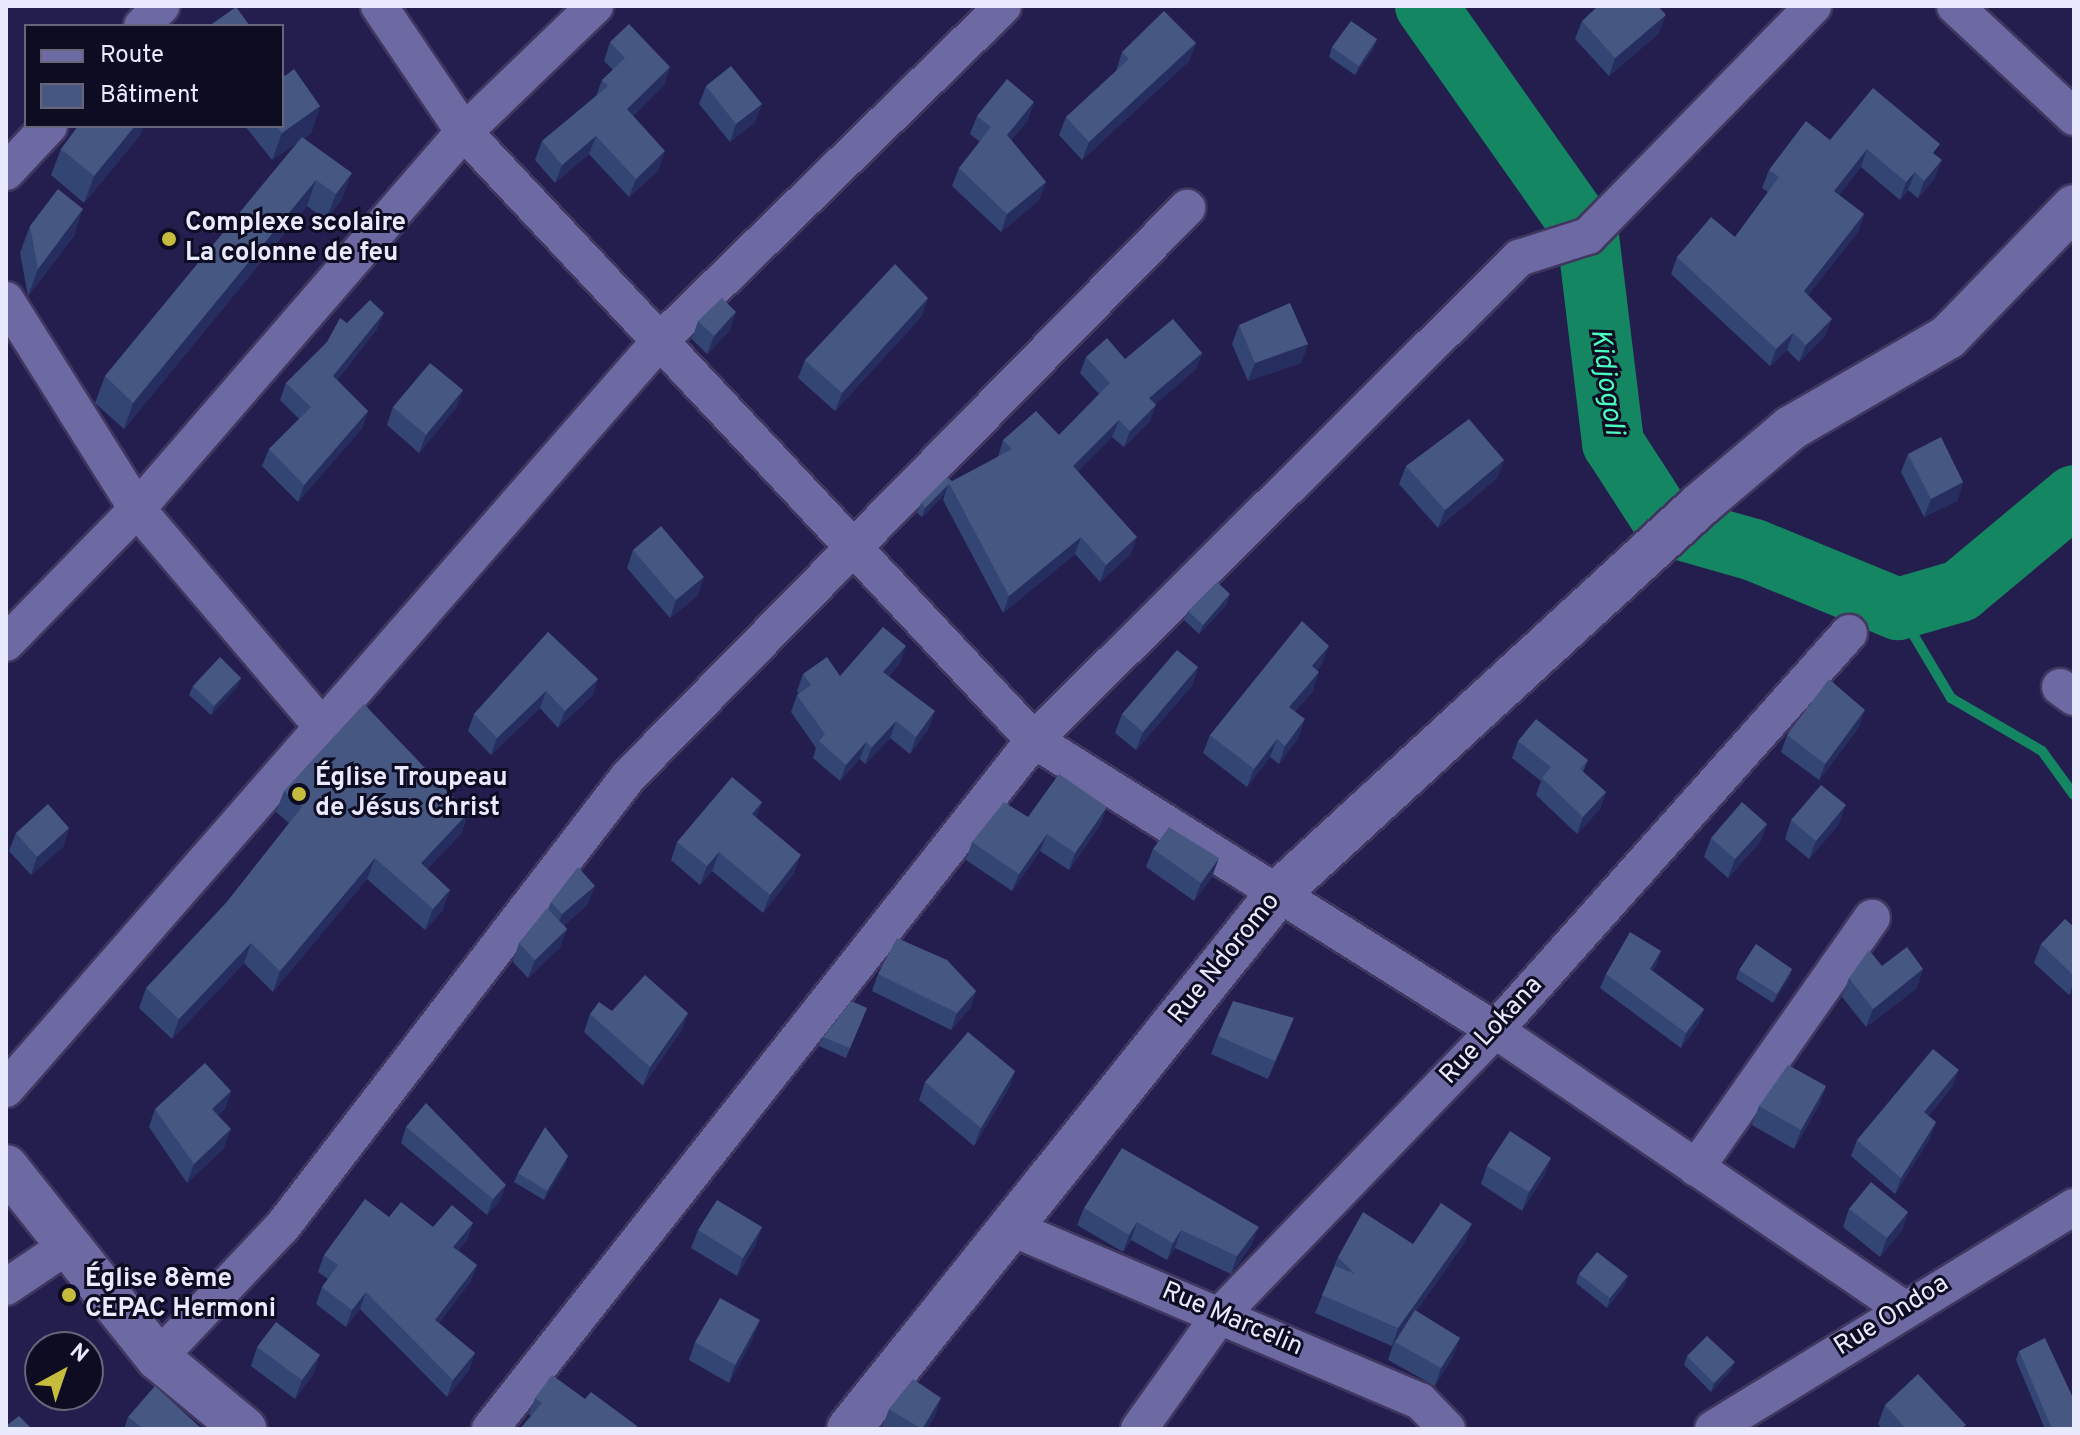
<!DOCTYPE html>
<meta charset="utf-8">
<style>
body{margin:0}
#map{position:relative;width:2080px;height:1435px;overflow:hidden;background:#241e4f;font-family:Overpass,sans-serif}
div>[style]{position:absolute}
.stream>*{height:10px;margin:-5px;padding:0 5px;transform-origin:5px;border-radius:5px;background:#158662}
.river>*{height:62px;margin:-31px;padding:0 31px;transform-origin:31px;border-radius:31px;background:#158662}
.roads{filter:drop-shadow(2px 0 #3f375f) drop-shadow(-2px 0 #3f375f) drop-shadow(0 2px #3f375f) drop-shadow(0 -2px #3f375f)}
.minor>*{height:36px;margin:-18px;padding:0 18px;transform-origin:18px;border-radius:18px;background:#6d6aa3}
.tertiary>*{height:44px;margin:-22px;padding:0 22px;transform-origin:22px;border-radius:22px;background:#6d6aa3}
.wall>*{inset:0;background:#334573}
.shaded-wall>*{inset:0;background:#252e5f}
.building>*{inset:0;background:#465782}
.dots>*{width:22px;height:22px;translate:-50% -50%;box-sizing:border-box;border:4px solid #0e0c22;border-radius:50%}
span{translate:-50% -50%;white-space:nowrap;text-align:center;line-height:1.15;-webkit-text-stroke:6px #0e0c22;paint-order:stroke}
.poi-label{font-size:26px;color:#e9eafd;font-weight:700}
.left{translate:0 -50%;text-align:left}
.street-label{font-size:26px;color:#e9eafd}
.water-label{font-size:28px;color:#4cffc0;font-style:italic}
.frame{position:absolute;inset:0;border:8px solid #e9eafd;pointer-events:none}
.legend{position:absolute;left:24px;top:24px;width:260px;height:104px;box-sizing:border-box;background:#0e0c22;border:2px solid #66657a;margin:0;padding:10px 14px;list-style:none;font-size:24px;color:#e9eafd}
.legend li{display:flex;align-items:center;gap:16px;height:40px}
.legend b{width:40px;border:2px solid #66657a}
.north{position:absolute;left:24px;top:1331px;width:80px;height:80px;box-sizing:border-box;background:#0e0c22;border:2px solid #66657a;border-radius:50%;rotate:40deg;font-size:22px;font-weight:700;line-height:32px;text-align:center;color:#e9eafd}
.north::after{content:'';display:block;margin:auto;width:28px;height:36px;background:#c5bc3d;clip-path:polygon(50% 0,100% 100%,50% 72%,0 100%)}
</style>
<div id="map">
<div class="stream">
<div style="left:1898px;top:609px;width:104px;rotate:59.2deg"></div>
<div style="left:1951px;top:698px;width:105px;rotate:30.2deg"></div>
<div style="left:2042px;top:751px;width:54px;rotate:54deg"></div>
</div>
<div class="river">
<div style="left:1426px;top:6px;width:281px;rotate:54.8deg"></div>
<div style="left:1588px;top:236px;width:209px;rotate:83.1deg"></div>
<div style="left:1613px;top:443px;width:98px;rotate:57.1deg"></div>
<div style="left:1666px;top:525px;width:91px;rotate:15.9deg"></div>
<div style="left:1754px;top:550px;width:156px;rotate:22.3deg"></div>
<div style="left:1898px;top:609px;width:65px;rotate:-16.2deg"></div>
<div style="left:1960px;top:591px;width:148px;rotate:-39.8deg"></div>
</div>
<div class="roads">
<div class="minor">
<div style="left:379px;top:6px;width:152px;rotate:56deg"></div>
<div style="left:464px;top:132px;width:833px;rotate:46.85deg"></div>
<div style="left:1034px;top:740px;width:545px;rotate:32.17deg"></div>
<div style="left:1495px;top:1030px;width:494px;rotate:34.3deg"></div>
<div style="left:1955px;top:6px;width:163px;rotate:43deg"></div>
<div style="left:142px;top:26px;width:28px;rotate:-46deg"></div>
<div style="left:6px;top:172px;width:63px;rotate:-46.9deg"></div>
<div style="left:6px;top:300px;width:247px;rotate:57.9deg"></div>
<div style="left:137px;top:509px;width:289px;rotate:49.6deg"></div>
<div style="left:6px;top:643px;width:187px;rotate:-45.6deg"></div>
<div style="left:137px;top:509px;width:499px;rotate:-49.1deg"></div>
<div style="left:464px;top:132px;width:182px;rotate:-43.9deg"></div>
<div style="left:2060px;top:687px;width:17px;rotate:36deg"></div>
<div style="left:6px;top:1089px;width:991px;rotate:-48.85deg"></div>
<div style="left:658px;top:343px;width:482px;rotate:-44.3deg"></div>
<div style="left:1696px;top:1168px;width:306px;rotate:-54.9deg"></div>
<div style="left:1007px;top:1226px;width:449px;rotate:23deg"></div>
<div style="left:1420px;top:1401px;width:39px;rotate:46deg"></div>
<div style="left:6px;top:1287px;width:73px;rotate:-33.9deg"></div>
<div style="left:158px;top:1358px;width:182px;rotate:-46.6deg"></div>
<div style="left:283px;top:1226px;width:566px;rotate:-52.46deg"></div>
<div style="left:628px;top:777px;width:798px;rotate:-45.51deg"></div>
<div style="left:490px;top:1429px;width:878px;rotate:-51.71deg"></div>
<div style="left:1034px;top:740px;width:684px;rotate:-44.82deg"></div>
<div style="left:1519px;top:258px;width:72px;rotate:-17.7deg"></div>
<div style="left:1588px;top:236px;width:322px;rotate:-45.6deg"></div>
<div style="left:1139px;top:1429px;width:140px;rotate:-54.6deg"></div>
<div style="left:1220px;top:1315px;width:396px;rotate:-46deg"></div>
<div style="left:1495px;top:1030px;width:532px;rotate:-48.28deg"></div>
<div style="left:1713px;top:1429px;width:424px;rotate:-31.6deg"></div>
</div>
<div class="tertiary">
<div style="left:6px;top:1167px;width:244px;rotate:51.5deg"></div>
<div style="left:158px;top:1358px;width:112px;rotate:39.5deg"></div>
<div style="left:849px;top:1429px;width:689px;rotate:-51.3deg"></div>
<div style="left:1280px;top:891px;width:572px;rotate:-42.59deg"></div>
<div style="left:1701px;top:504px;width:118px;rotate:-40.2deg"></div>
<div style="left:1791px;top:428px;width:181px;rotate:-30.1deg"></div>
<div style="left:1948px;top:337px;width:181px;rotate:-45.9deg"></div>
</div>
</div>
<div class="wall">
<div style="clip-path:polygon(1582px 21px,1659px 33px,1609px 76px,1575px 39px)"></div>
<div style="clip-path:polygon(1377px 39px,1374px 48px,1355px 75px,1329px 57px,1332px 47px)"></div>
<div style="clip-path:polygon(610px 42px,670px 67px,664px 85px,633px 116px,659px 170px,629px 197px,589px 154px,555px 183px,535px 160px,542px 141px,596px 96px,602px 80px,613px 70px,604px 61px)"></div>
<div style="clip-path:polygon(1196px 43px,1189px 61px,1082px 160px,1059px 135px,1066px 117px,1116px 71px,1122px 52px)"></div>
<div style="clip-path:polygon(285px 76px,320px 106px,311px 133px,304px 138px,342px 199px,326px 220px,307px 206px,124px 429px,95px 403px,105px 376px,297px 143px,272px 160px,245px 126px,282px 126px)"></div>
<div style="clip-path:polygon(706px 86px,762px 104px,755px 122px,730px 142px,699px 104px)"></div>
<div style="clip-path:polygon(977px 116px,1028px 120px,1011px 140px,1046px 182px,1039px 200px,1001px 232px,952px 186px,959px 168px,980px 142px,970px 134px)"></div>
<div style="clip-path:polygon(141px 134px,84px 203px,51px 175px,61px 149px)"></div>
<div style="clip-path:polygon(1830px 140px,1936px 155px,1935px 178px,1918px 198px,1908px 190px,1900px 200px,1861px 167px,1839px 195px,1864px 214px,1858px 232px,1808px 295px,1825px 336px,1799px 362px,1787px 350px,1770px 366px,1671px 274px,1677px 257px,1735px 237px,1768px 192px,1762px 188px,1769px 170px)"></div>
<div style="clip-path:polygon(30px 226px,74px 236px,28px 296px,20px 253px)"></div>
<div style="clip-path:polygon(928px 298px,921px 317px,835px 411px,798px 378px,805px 360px)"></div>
<div style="clip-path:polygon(698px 321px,730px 330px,707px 354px,692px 339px)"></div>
<div style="clip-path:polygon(347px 323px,377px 329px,337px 380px,368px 411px,362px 428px,298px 502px,262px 466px,269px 449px,299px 419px,280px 400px,286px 383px)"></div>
<div style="clip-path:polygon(1239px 325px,1308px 344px,1301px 363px,1248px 381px,1232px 344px)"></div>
<div style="clip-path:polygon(1202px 353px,1196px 369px,1155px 404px,1150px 421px,1124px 447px,1112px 437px,1078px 471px,1131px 554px,1100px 582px,1075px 554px,1003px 613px,943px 500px,945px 494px,922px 517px,917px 513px,921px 503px,952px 481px,998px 457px,1003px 440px,1059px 435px,1099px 394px,1080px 373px,1086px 357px,1125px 359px)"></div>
<div style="clip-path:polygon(463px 390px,456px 408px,419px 453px,387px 425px,393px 407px)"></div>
<div style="clip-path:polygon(1908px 454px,1963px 482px,1957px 501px,1924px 517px,1901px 472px)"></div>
<div style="clip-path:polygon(1504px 460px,1497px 478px,1438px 528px,1399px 484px,1406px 466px)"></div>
<div style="clip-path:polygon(633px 550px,698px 595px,670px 618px,627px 568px)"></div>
<div style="clip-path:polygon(1227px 604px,1199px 634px,1184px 620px,1188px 611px)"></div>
<div style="clip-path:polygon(548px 632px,598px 679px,592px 696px,558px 728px,540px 708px,491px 755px,468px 731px,474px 714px)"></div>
<div style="clip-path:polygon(900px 663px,889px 676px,929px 728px,910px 754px,890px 738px,865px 764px,860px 759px,840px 781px,813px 758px,816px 748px,791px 712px,797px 695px,799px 694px,797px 691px,803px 674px,840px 676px)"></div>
<div style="clip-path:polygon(1322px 664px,1317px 670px,1313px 691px,1295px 711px,1299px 737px,1279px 764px,1270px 757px,1247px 787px,1203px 753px,1210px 735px)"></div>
<div style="clip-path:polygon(1198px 667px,1192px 686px,1136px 750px,1115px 733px,1122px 714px)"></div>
<div style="clip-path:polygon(241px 678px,237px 687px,211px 715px,189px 695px,193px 686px)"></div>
<div style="clip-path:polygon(1859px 727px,1819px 780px,1781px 752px,1787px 735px)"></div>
<div style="clip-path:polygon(1518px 741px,1588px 760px,1583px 772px,1606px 792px,1600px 809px,1577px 834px,1536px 795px,1541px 781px,1512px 758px)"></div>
<div style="clip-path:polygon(284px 791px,468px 813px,461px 834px,427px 869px,443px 910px,425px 930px,367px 879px,273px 992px,244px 963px,172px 1039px,139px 1008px,146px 988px,226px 903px,289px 823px,276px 812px)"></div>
<div style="clip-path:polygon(762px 802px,756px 817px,794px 873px,763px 913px,712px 871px,700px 885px,671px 860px,677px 842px)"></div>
<div style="clip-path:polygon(1107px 807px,1100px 825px,1069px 870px,1040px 851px,1012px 891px,966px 860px,972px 842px,1028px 817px)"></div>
<div style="clip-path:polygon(1791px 820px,1839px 824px,1809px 859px,1785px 839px)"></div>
<div style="clip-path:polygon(1767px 824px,1760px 842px,1728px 878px,1704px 857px,1711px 838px)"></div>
<div style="clip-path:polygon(69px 828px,63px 847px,31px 875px,9px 851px,16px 833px)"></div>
<div style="clip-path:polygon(1153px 849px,1212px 877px,1194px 901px,1146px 867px)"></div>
<div style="clip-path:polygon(551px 902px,588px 904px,564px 925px,567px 929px,560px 947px,528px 978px,513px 962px,519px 943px,548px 909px)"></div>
<div style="clip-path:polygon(2074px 927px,2074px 990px,2069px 995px,2034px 963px,2041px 944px)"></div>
<div style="clip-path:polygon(1661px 951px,1652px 971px,1704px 1009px,1698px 1024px,1681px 1048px,1600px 988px,1606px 974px)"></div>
<div style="clip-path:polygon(1882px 966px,1917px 988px,1866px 1027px,1842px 997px,1849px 978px)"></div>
<div style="clip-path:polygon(1792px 969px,1789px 978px,1773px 1003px,1736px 979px,1739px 970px)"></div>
<div style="clip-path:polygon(878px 974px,976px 991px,970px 1008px,951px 1030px,872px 991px)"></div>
<div style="clip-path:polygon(867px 1008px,846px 1058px,819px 1046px,823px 1037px)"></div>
<div style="clip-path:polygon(688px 1013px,681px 1031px,643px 1086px,584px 1032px,590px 1014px)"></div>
<div style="clip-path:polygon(1218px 1036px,1287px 1036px,1268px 1079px,1211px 1054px)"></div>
<div style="clip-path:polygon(1015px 1071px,1009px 1088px,974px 1146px,919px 1100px,925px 1082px)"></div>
<div style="clip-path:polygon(1826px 1086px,1819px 1105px,1794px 1149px,1752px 1125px,1759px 1106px)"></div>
<div style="clip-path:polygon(1953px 1086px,1928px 1116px,1936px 1122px,1930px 1138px,1895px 1194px,1851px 1156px,1857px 1140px)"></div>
<div style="clip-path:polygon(231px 1091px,225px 1109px,218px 1115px,224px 1148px,187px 1183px,149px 1127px,155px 1109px)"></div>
<div style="clip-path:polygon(406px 1127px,500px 1201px,487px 1215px,401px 1143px)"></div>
<div style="clip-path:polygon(568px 1156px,565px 1165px,544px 1200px,514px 1182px,518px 1173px)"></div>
<div style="clip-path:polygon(1551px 1158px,1544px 1176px,1522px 1211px,1481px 1184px,1487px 1166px)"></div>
<div style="clip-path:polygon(1084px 1208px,1252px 1244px,1231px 1274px,1175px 1248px,1167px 1260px,1131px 1240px,1123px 1252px,1077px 1225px)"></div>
<div style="clip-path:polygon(1849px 1209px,1908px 1212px,1902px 1230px,1880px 1257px,1843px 1227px)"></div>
<div style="clip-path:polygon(389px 1217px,433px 1227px,473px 1223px,467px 1240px,458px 1250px,477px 1265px,470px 1282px,439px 1323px,475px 1353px,469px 1370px,447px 1397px,360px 1309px,346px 1327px,316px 1304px,322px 1287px,328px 1279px,318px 1272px,324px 1255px)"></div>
<div style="clip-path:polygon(762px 1227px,755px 1246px,737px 1276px,691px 1248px,698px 1230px)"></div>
<div style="clip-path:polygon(1465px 1242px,1416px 1311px,1460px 1338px,1453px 1356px,1435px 1386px,1388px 1360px,1394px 1342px,1392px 1346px,1315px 1313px,1338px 1257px,1413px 1244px)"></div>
<div style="clip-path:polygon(1579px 1274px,1625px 1285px,1607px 1308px,1576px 1283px)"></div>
<div style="clip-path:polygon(753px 1338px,729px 1383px,689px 1360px,695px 1342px)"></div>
<div style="clip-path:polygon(257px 1347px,314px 1373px,295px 1399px,251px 1366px)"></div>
<div style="clip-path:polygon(2019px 1351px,2074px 1429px,2045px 1429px,2016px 1360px)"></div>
<div style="clip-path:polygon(1687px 1356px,1731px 1371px,1711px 1392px,1684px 1365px)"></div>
<div style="clip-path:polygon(535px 1398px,585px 1399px,637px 1426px,636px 1429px,520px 1429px,531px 1416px,529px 1414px)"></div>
<div style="clip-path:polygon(1885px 1405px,1964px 1429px,1883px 1429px,1878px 1424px)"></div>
<div style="clip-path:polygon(889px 1409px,935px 1416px,926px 1429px,884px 1429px,882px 1428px)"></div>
<div style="clip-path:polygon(128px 1417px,202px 1429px,124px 1429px)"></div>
</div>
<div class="shaded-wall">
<div style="clip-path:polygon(1666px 15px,1659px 33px,1609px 76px,1615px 58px)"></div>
<div style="clip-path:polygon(1377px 39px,1374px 48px,1355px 75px,1359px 66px)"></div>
<div style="clip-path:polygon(1196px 43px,1189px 61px,1082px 160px,1089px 142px)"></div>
<div style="clip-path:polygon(670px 67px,664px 85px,620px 128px,627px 109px)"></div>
<div style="clip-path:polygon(1034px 102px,1028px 120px,1000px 152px,1007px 135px)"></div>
<div style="clip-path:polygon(762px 104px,755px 122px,730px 142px,736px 124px)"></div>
<div style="clip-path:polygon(320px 106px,311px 133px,272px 160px,282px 133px)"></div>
<div style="clip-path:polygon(135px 126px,144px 126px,141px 134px,84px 203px,94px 176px)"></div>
<div style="clip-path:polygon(596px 136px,589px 154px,555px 183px,562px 165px)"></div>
<div style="clip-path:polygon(1867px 149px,1861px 167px,1828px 209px,1834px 191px)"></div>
<div style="clip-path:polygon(665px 151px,659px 170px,629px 197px,636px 179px)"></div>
<div style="clip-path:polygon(1942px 160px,1935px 178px,1918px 198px,1924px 181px)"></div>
<div style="clip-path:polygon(1915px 172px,1908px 190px,1900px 200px,1906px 182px)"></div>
<div style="clip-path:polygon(352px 173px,342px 199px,326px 220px,336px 194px)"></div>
<div style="clip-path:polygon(316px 180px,307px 206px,124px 429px,133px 403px)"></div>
<div style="clip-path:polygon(1046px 182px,1039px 200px,1001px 232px,1007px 214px)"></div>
<div style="clip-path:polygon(83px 209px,74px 236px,28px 296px,38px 269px)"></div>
<div style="clip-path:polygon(1864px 214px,1858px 232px,1798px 308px,1804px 291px)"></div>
<div style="clip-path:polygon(928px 298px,921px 317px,835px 411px,842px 393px)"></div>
<div style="clip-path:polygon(736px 312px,730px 330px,707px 354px,714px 336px)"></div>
<div style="clip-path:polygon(384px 313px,377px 329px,327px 392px,333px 376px)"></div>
<div style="clip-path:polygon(1832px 319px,1825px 336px,1799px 362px,1806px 345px)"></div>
<div style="clip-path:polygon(1793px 333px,1787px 350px,1770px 366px,1776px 349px)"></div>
<div style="clip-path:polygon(1308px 344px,1301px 363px,1248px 381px,1255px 363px)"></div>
<div style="clip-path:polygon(1202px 353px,1196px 369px,1143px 415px,1149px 398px)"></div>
<div style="clip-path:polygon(463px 390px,456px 408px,419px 453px,426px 435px)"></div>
<div style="clip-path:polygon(1156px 405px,1150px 421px,1124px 447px,1130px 431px)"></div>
<div style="clip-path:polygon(368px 411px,362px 428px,298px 502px,304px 485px)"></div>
<div style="clip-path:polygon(1119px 420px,1112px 437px,1067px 482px,1073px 466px)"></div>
<div style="clip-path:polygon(1504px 460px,1497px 478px,1438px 528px,1445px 510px)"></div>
<div style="clip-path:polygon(1963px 482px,1957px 501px,1924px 517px,1931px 499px)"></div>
<div style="clip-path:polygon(948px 485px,945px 494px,922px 517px,925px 508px)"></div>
<div style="clip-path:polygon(1081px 537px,1075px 554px,1003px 613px,1009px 596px)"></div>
<div style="clip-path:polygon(1137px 537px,1131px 554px,1100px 582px,1106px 565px)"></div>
<div style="clip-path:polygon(704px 577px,698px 595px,670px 618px,676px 600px)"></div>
<div style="clip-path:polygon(1230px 594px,1227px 604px,1199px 634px,1203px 625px)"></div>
<div style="clip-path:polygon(906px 646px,900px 663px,877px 689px,883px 672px)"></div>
<div style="clip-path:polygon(1329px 646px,1322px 664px,1305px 684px,1312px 666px)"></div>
<div style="clip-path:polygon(1198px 667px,1192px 686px,1136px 750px,1143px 732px)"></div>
<div style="clip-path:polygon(1319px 672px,1313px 691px,1282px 725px,1289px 707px)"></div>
<div style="clip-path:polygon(241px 678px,237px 687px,211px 715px,214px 706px)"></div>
<div style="clip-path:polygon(598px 679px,592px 696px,558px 728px,565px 711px)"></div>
<div style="clip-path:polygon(546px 691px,540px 708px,491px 755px,497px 738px)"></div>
<div style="clip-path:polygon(1865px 710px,1859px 727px,1819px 780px,1825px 764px)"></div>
<div style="clip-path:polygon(935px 711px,929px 728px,910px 754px,916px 737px)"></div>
<div style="clip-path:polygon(1305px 719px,1299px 737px,1279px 764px,1285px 746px)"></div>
<div style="clip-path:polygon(896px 721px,890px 738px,865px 764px,872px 747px)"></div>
<div style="clip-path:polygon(1277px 739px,1270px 757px,1247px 787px,1254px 769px)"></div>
<div style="clip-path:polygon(866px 742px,860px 759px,840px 781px,846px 765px)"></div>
<div style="clip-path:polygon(1606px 792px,1600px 809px,1577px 834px,1583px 817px)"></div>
<div style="clip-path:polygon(762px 802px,755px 820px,752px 814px)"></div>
<div style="clip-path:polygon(1846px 805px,1839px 824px,1809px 859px,1816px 841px)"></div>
<div style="clip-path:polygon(1107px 807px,1100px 825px,1069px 870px,1075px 853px)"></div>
<div style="clip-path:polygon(468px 813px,461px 834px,413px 884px,421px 863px)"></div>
<div style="clip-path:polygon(1767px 824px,1760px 842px,1728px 878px,1735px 859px)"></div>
<div style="clip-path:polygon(69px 828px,63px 847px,31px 875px,37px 857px)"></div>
<div style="clip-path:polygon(1047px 834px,1040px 851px,1012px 891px,1019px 874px)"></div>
<div style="clip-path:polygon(719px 852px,712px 871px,700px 885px,707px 866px)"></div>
<div style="clip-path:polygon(801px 855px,794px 873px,763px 913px,770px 895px)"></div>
<div style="clip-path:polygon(375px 858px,367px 879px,273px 992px,280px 971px)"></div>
<div style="clip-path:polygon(1219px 858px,1212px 877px,1194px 901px,1201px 883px)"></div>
<div style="clip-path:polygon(595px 886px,588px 904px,555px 932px,562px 914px)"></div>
<div style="clip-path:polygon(450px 890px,443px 910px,425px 930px,433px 909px)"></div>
<div style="clip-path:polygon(567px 929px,560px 947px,528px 978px,535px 960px)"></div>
<div style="clip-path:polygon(251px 943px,244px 963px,172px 1039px,179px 1019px)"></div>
<div style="clip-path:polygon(1661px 951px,1656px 966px,1645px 984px,1650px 969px)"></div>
<div style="clip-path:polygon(1792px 969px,1789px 978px,1773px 1003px,1777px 994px)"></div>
<div style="clip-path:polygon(1923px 969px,1917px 988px,1866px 1027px,1873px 1009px)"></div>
<div style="clip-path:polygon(2074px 981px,2074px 990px,2069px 995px)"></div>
<div style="clip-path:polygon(976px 991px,970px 1008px,951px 1030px,957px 1013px)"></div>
<div style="clip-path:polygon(1704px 1009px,1698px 1024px,1681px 1048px,1686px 1033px)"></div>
<div style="clip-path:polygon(688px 1013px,681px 1031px,643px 1086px,650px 1067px)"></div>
<div style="clip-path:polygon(1294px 1018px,1287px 1036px,1268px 1079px,1275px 1061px)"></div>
<div style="clip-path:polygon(1959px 1070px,1953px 1086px,1918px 1128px,1924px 1112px)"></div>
<div style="clip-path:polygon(1015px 1071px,1009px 1088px,974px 1146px,981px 1128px)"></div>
<div style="clip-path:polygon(1826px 1086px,1819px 1105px,1794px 1149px,1801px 1130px)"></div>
<div style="clip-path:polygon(231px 1091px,225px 1109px,206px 1127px,212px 1109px)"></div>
<div style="clip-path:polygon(1936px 1122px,1930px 1138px,1895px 1194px,1901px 1178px)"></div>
<div style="clip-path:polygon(231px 1129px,224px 1148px,187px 1183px,194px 1164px)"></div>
<div style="clip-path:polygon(568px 1156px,565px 1165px,544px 1200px,547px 1191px)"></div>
<div style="clip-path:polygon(1551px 1158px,1544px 1176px,1522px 1211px,1529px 1192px)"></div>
<div style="clip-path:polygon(506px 1185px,500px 1201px,487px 1215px,493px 1199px)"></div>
<div style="clip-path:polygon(1908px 1212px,1902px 1230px,1880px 1257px,1887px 1238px)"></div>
<div style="clip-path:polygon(1137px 1222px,1131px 1240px,1123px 1252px,1129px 1235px)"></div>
<div style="clip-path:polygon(473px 1223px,467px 1240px,447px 1264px,453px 1247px)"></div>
<div style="clip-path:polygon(1472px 1224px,1465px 1242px,1392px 1346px,1398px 1328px)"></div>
<div style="clip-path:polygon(762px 1227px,755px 1246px,737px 1276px,743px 1258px)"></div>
<div style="clip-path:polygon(1259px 1227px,1252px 1244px,1231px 1274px,1237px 1256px)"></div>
<div style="clip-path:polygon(1181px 1230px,1175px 1248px,1167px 1260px,1173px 1243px)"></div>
<div style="clip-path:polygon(477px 1265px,470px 1282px,429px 1337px,435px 1320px)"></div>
<div style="clip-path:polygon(1628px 1276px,1625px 1285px,1607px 1308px,1610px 1298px)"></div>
<div style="clip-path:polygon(366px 1292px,360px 1309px,346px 1327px,352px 1310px)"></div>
<div style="clip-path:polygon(760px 1320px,753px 1338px,729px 1383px,735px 1365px)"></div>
<div style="clip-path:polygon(1460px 1338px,1453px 1356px,1435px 1386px,1441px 1368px)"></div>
<div style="clip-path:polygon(475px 1353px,469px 1370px,447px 1397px,453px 1380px)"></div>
<div style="clip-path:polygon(320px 1355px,314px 1373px,295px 1399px,302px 1380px)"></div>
<div style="clip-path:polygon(1735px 1362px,1731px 1371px,1711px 1392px,1714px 1383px)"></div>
<div style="clip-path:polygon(941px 1398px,935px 1416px,926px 1429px,922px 1429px)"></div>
</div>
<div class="building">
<div style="clip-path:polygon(1598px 6px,1658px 6px,1666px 15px,1615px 58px,1582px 21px)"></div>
<div style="clip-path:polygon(236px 7px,250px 26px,209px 26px)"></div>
<div style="clip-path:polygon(1164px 11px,1196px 43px,1089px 142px,1066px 117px,1129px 59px,1122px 52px)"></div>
<div style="clip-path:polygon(1351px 21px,1377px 39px,1359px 66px,1332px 47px)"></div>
<div style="clip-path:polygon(629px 24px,670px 67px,627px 109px,665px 151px,636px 179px,596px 136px,562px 165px,542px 141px,608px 86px,602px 80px,625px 58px,610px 42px)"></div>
<div style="clip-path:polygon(731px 66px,762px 104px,736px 124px,706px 86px)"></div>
<div style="clip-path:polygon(294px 69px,320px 106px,282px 133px,276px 126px,282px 126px,282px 71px,285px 76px)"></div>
<div style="clip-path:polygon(1007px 79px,1034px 102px,1007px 135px,1046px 182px,1007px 214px,959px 168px,991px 127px,977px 116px)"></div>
<div style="clip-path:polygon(1873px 88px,1940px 144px,1933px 153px,1942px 160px,1924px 181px,1915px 172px,1906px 182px,1867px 149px,1834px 191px,1864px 214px,1804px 291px,1832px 319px,1806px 345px,1793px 333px,1776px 349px,1677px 257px,1711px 217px,1735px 237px,1779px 177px,1769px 170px,1806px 121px,1830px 140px)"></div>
<div style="clip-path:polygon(78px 126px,135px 126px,94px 176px,61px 149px)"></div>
<div style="clip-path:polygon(302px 137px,352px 173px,336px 194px,316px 180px,133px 403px,105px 376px)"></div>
<div style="clip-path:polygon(58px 189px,83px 209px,38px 269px,30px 226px)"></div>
<div style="clip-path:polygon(895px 264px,928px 298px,842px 393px,805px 360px)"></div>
<div style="clip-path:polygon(722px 298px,736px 312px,714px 336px,698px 321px)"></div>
<div style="clip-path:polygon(370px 300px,384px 313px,333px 376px,368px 411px,304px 485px,269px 449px,311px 407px,286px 383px,327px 342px,340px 318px,347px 323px)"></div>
<div style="clip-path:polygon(1290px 303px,1308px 344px,1255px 363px,1239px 325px)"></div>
<div style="clip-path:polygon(1173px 319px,1202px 353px,1149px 398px,1156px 405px,1130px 431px,1119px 420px,1073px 466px,1137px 537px,1106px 565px,1081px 537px,1009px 596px,949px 483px,1012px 449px,1003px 440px,1036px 411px,1059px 435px,1110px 383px,1086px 357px,1107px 338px,1125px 359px)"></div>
<div style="clip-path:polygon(430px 363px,463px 390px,426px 435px,393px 407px)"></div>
<div style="clip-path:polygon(1469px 419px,1504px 460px,1445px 510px,1406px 466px)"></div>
<div style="clip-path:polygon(1941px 437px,1963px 482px,1931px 499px,1908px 454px)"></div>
<div style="clip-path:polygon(947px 477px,952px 481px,925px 508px,921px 503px)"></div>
<div style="clip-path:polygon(661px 526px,704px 577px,676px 600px,633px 550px)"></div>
<div style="clip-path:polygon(1217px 582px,1230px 594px,1203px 625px,1188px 611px)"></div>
<div style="clip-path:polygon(1302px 621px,1329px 646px,1312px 666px,1319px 672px,1289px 707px,1305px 719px,1285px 746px,1277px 739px,1254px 769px,1210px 735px)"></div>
<div style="clip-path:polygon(883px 627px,906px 646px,883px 672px,935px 711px,916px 737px,896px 721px,872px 747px,866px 742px,846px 765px,819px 741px,825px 734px,797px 695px,811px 685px,803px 674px,827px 657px,840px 676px)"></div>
<div style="clip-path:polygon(548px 632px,598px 679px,565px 711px,546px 691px,497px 738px,474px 714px)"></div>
<div style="clip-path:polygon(1177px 650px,1198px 667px,1143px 732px,1122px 714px)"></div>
<div style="clip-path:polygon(220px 657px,241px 678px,214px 706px,193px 686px)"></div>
<div style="clip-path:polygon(1829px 679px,1865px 710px,1825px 764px,1787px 735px)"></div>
<div style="clip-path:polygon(364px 704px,468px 813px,421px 863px,450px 890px,433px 909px,375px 858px,280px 971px,251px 943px,179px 1019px,146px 988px,226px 903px,302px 807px,284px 791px)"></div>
<div style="clip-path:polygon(1536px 719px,1588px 760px,1580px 769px,1606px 792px,1583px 817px,1542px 778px,1551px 767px,1518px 741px)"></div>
<div style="clip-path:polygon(1059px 774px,1107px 807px,1075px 853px,1047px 834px,1019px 874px,972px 842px,1004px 802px,1028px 817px)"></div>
<div style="clip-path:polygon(732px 777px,762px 802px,752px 814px,801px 855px,770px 895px,719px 852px,707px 866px,677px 842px)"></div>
<div style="clip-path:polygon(1821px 785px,1846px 805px,1816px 841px,1791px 820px)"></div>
<div style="clip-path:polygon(1742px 802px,1767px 824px,1735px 859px,1711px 838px)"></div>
<div style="clip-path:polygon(48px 804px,69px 828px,37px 857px,16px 833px)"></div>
<div style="clip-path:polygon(1169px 827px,1219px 858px,1201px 883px,1153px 849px)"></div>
<div style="clip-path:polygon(578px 867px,595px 886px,562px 914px,551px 902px)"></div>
<div style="clip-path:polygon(547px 908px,567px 929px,535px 960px,519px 943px)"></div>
<div style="clip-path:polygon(2065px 919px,2074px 927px,2074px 976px,2041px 944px)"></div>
<div style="clip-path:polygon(1630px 932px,1661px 951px,1650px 969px,1704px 1009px,1686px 1033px,1606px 974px)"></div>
<div style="clip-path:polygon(897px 938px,947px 960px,976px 991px,957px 1013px,878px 974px)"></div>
<div style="clip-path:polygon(1756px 944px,1792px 969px,1777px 994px,1739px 970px)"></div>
<div style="clip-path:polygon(1907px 947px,1923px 969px,1873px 1009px,1849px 978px,1869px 950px,1882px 966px)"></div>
<div style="clip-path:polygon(645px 975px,688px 1013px,650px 1067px,590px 1014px,599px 1002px,612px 1011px)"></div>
<div style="clip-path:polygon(851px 1001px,867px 1008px,850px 1048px,823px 1037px)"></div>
<div style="clip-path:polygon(1233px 1001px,1294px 1018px,1275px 1061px,1218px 1036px)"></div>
<div style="clip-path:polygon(968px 1032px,1015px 1071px,981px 1128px,925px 1082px)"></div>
<div style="clip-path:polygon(1933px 1049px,1959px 1070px,1924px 1112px,1936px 1122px,1901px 1178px,1857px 1140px)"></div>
<div style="clip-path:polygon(205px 1063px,231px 1091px,212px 1109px,231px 1129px,194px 1164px,155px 1109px)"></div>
<div style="clip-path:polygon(1788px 1065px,1826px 1086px,1801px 1130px,1759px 1106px)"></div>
<div style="clip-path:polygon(426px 1103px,506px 1185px,493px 1199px,406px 1127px)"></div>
<div style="clip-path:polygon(545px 1127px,568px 1156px,547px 1191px,518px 1173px)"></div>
<div style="clip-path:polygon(1510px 1131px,1551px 1158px,1529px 1192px,1487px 1166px)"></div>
<div style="clip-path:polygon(1122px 1148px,1259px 1227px,1237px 1256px,1181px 1230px,1173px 1243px,1137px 1222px,1129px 1235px,1084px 1208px)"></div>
<div style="clip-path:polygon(1871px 1182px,1908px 1212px,1887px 1238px,1849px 1209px)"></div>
<div style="clip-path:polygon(365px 1199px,389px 1217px,401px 1202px,433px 1227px,452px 1205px,473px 1223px,453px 1247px,477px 1265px,435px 1320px,475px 1353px,453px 1380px,366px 1292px,352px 1310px,322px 1287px,338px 1265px,324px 1255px)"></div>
<div style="clip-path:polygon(717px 1200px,762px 1227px,743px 1258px,698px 1230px)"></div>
<div style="clip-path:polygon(1441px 1203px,1472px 1224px,1398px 1328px,1322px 1295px,1335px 1266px,1355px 1274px,1338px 1257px,1363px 1212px,1413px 1244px)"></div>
<div style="clip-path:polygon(1597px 1252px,1628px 1276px,1610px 1298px,1579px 1274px)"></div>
<div style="clip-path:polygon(720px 1298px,760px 1320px,735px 1365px,695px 1342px)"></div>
<div style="clip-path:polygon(1415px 1310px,1460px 1338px,1441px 1368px,1395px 1342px)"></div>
<div style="clip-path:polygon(276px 1322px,320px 1355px,302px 1380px,257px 1347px)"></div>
<div style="clip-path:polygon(1707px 1336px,1735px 1362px,1714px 1383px,1687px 1356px)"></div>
<div style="clip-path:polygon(2045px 1338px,2074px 1400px,2074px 1429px,2052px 1429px,2019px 1351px)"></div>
<div style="clip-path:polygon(1918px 1374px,1966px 1425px,1961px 1429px,1906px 1429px,1885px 1405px)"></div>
<div style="clip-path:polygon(552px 1375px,585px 1399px,591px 1392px,637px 1426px,634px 1429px,520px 1429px,542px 1403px,535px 1398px)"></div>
<div style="clip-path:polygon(913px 1379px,941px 1398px,922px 1429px,889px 1409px)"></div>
<div style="clip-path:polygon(155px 1386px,202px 1429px,144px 1429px,128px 1417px)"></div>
<div style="clip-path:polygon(19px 1416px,32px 1429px,6px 1429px,6px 1426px)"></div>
</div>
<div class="dots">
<div style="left:169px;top:239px;background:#c5bc3d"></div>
<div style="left:299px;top:794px;background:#c5bc3d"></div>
<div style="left:69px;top:1295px;background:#c5bc3d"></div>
</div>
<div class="poi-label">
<span class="left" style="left:185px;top:239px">Complexe scolaire<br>La colonne de feu</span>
<span class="left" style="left:315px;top:794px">Église Troupeau<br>de Jésus Christ</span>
<span class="left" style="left:85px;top:1295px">Église 8ème<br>CEPAC Hermoni</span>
</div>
<div class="street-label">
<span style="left:1225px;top:959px;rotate:-51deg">Rue Ndoromo</span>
<span style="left:1492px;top:1031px;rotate:-47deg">Rue Lokana</span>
<span style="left:1892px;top:1316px;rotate:-32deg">Rue Ondoa</span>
<span style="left:1232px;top:1320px;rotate:23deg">Rue Marcelin</span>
</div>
<div class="water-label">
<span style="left:1606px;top:382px;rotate:82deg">Kidjogoli</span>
</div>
<div class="frame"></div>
<ul class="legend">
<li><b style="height:10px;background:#6d6aa3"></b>Route</li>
<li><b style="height:22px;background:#465782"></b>Bâtiment</li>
</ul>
<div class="north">N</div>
</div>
